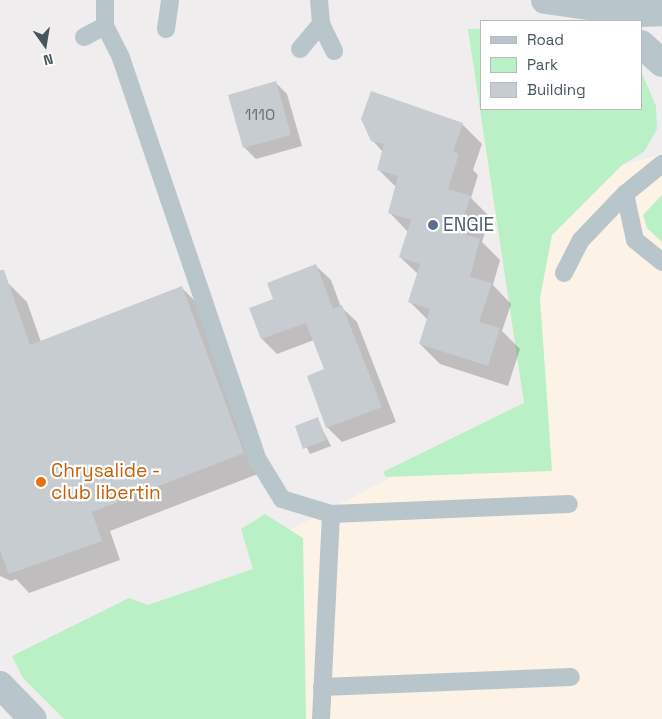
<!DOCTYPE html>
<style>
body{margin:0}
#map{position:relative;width:662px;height:719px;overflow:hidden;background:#f0edee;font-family:"Space Grotesk",sans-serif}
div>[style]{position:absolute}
.commercial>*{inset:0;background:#fcf2e5}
.green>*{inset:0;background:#baf0c5}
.shadow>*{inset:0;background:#0003}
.building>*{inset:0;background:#c7ccd1}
.service>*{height:18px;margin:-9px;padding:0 9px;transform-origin:9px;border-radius:9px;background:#b8c5cb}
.minor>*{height:28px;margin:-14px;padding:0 14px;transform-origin:14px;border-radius:14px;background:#b8c5cb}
.tertiary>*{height:28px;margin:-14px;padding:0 14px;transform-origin:14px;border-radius:14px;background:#b8c5cb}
.dots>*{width:14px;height:14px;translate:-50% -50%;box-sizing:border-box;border:2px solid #fff;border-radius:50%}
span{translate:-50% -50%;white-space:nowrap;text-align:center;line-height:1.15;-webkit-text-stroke:4.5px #fff;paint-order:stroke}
.number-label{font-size:16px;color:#667379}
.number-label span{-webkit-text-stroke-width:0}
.service-label{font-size:19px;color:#4e5e75}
.left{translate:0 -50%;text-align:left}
.food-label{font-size:19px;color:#c56008}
.legend{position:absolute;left:480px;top:20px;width:162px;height:90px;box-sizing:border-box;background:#fff;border:1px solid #b5bbbe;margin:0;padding:6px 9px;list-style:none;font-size:15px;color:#45555c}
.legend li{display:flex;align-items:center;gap:10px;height:25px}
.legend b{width:25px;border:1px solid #b5bbbe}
.north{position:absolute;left:20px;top:20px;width:50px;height:50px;-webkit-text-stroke:4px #fff;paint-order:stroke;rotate:167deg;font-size:14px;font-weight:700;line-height:20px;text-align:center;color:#45555c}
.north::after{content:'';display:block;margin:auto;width:18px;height:22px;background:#45555c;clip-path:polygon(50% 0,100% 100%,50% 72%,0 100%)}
</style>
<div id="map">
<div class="commercial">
<div style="clip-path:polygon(662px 154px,662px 719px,276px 719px,272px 539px,531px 405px,520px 268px,622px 165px)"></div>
</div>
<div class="green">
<div style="clip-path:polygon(468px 29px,481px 29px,481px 109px,641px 109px,641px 71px,656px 106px,657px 129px,644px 152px,622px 165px,552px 235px,540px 298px,552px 471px,386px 477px,383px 472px,524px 403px)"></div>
<div style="clip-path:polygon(662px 195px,662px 242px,647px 228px,643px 215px)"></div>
<div style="clip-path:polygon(265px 514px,303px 538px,306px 719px,64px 719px,23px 678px,12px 656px,129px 598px,148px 605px,253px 569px,241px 529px)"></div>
</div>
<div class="shadow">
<div style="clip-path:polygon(276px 83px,287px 94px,302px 146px,256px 159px,244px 147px)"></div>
<div style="clip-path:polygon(462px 124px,482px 144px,473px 170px,478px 175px,471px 198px,490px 217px,482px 242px,500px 260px,493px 285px,511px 304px,502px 331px,520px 349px,508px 386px,440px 364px,420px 344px,428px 320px,409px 301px,418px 274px,400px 257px,408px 232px,389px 212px,396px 187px,378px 169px,383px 152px,372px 140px)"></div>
<div style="clip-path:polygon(315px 265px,331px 280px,341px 307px,357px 322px,396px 422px,342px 442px,327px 427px,326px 370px,314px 340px,277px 354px,262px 339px)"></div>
<div style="clip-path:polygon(0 279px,8px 283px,27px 302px,41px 342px,182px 288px,201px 307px,263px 472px,110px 531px,120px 560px,29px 593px,16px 579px,11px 581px,0 576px)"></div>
<div style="clip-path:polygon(317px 419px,331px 446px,310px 454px,296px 427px)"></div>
</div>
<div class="building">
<div style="clip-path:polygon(276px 81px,291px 135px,243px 148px,228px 95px)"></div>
<div style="clip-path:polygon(371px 91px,463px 123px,453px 152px,459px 154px,448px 189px,471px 196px,458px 232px,480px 239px,470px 277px,492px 283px,479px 322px,500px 328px,488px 366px,419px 344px,430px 309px,408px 302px,420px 264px,399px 257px,411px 220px,388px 213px,398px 176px,377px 170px,384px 144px,371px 141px,361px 119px)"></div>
<div style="clip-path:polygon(316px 264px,333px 309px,342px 305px,382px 407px,326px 428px,307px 376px,324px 369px,306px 323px,261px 339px,249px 308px,273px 299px,267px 283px)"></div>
<div style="clip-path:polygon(0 270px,4px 270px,30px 345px,182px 286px,244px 453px,92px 512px,102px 541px,9px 574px,0 551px)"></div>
<div style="clip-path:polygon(318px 417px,326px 440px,303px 449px,295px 426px)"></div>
</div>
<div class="service">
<div style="left:319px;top:0;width:24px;rotate:85deg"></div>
<div style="left:321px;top:24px;width:30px;rotate:64deg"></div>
<div style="left:105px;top:26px;width:36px;rotate:63deg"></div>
<div style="left:121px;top:58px;width:425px;rotate:71.2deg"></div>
<div style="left:258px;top:460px;width:46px;rotate:58.4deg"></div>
<div style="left:282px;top:499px;width:51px;rotate:17deg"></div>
<div style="left:166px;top:29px;width:29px;rotate:-82deg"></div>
<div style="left:84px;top:37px;width:24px;rotate:-28deg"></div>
<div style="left:105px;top:26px;width:26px;rotate:-90deg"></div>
<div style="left:300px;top:49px;width:33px;rotate:-50deg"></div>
<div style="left:625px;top:194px;width:47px;rotate:77.7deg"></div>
<div style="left:635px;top:240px;width:35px;rotate:39deg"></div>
<div style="left:564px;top:273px;width:37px;rotate:-63deg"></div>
<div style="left:581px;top:240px;width:64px;rotate:-46.3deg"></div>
<div style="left:625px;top:194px;width:48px;rotate:-39deg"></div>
<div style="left:322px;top:687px;width:249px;rotate:-2.3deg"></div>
<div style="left:321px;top:719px;width:205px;rotate:-87.2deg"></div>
<div style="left:331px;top:514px;width:238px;rotate:-2.4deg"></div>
</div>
<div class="minor">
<div style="left:0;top:685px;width:47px;rotate:45.9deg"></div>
</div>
<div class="tertiary">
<div style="left:545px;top:0;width:95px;rotate:7.9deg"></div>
<div style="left:639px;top:13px;width:23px;rotate:-2deg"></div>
<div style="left:641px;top:44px;width:28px;rotate:42deg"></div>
</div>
<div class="dots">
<div style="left:433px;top:225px;background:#5c6f8a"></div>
<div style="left:41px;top:482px;background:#e8710a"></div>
</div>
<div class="number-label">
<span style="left:260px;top:115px">1110</span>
</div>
<div class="service-label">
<span class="left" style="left:443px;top:225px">ENGIE</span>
</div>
<div class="food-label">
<span class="left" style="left:51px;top:482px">Chrysalide -<br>club libertin</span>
</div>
<ul class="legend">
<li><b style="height:6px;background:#b8c5cb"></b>Road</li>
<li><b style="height:14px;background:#baf0c5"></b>Park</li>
<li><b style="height:14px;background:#c7ccd1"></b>Building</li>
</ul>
<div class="north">N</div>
</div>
